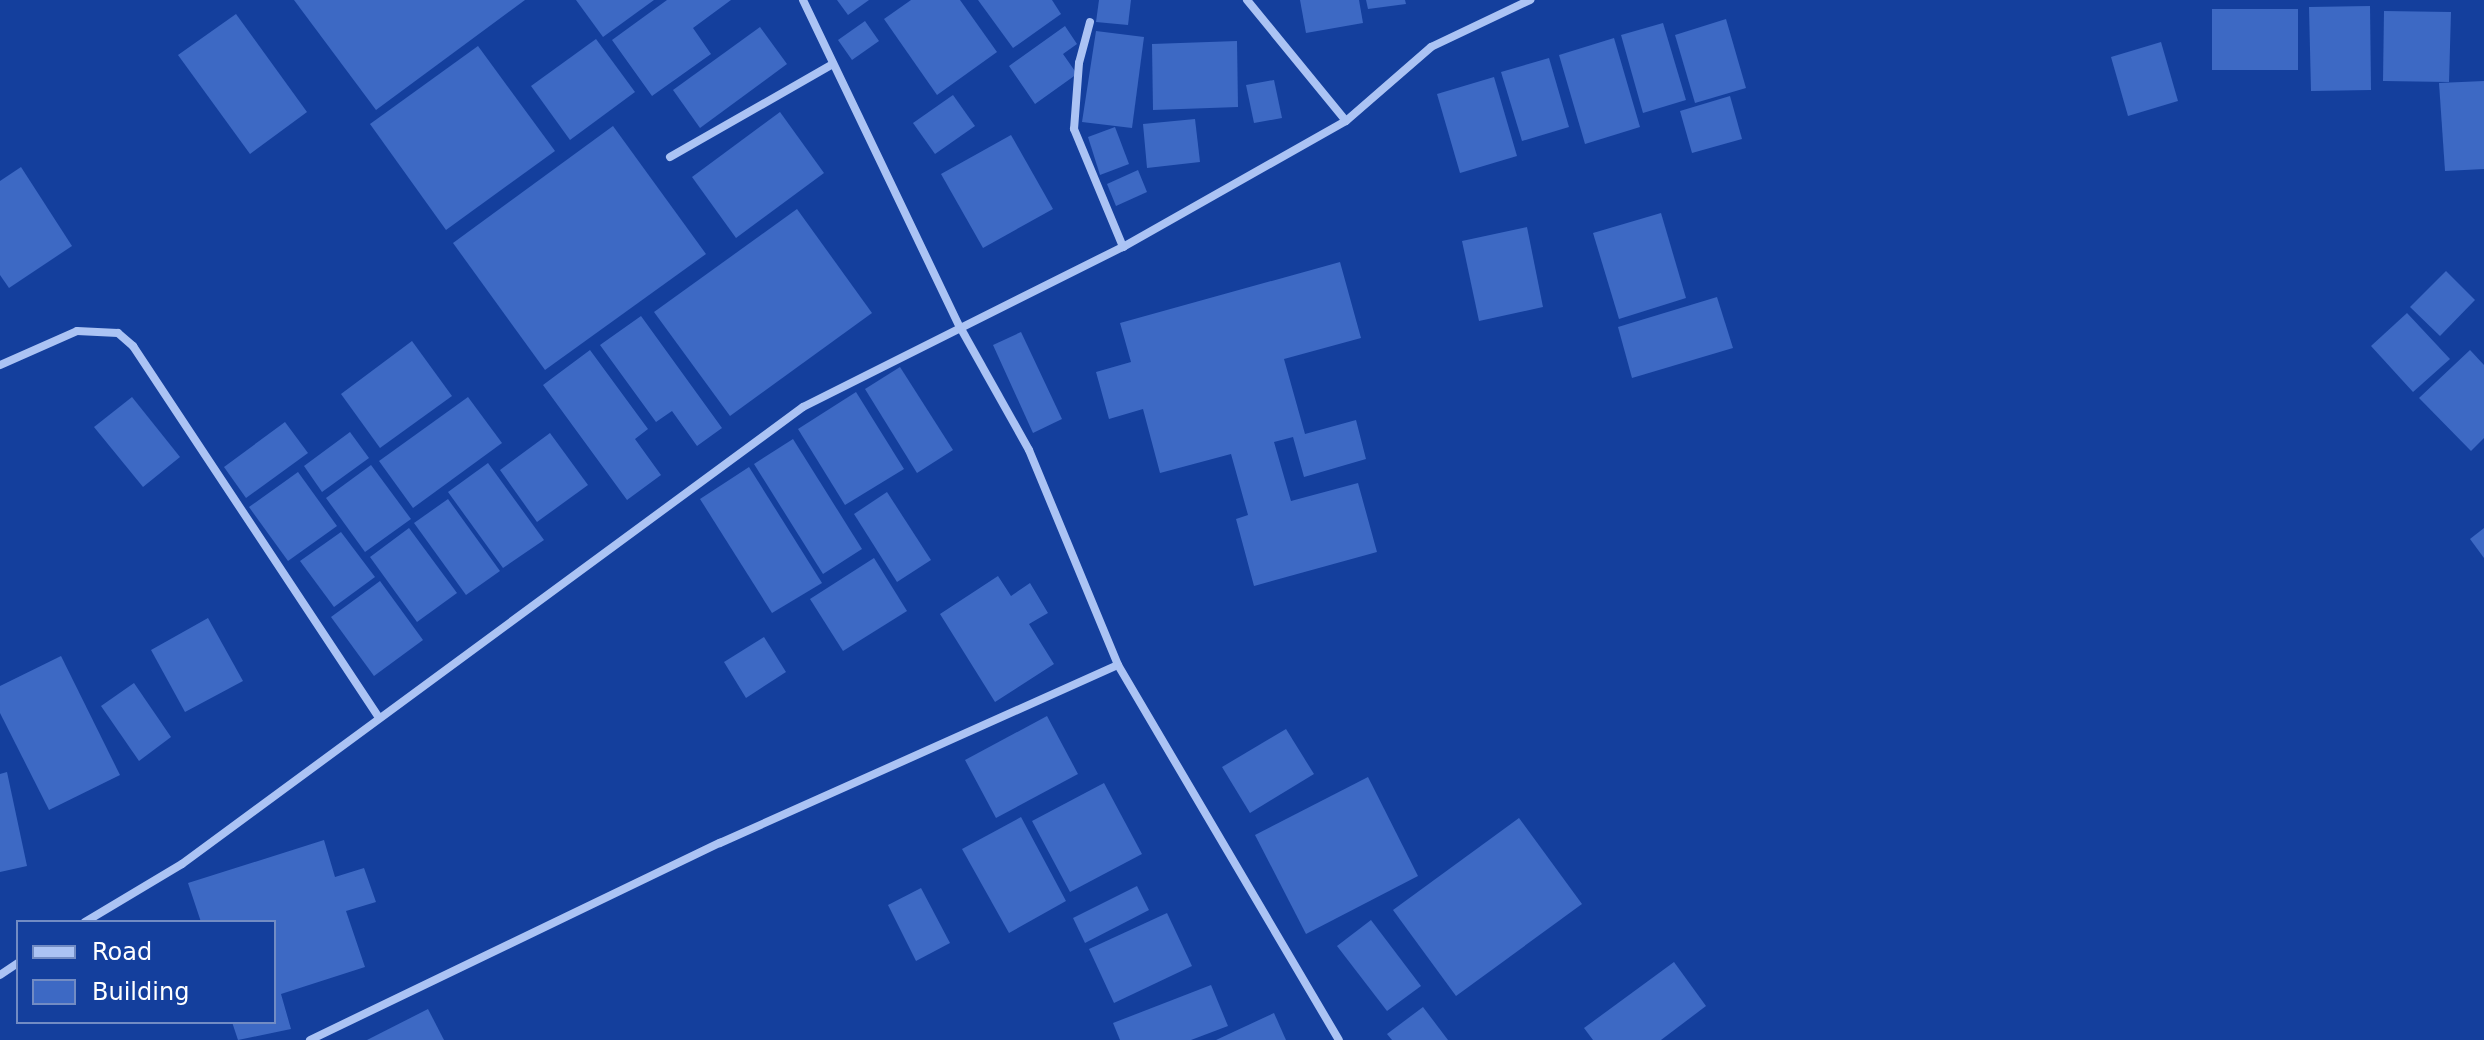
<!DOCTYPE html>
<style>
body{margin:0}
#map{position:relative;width:2484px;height:1040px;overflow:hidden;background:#143f9d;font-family:"DejaVu Sans",sans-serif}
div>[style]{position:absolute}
.building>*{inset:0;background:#3d69c4}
.minor>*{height:8px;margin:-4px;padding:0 4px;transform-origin:4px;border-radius:4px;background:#abc3f4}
span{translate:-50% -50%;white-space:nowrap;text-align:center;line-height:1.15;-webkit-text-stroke:6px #143f9d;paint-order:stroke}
.legend{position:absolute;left:16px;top:920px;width:260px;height:104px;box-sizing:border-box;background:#143f9d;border:2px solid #728cc4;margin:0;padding:10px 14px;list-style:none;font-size:24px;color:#fff}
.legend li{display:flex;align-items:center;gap:16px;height:40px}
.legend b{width:40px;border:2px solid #728cc4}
</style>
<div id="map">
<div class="building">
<div style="clip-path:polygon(294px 0,525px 0,376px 110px)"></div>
<div style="clip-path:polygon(576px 0,654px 0,603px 37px)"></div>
<div style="clip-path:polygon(667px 0,731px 0,693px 28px,711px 54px,652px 96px,612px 40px)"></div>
<div style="clip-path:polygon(837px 0,869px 0,848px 15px)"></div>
<div style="clip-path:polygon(911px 0,960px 0,997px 52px,937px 95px,884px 19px)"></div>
<div style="clip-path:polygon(978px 0,1052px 0,1061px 14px,1013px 48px)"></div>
<div style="clip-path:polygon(1099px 0,1131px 0,1128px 25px,1096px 22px)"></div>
<div style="clip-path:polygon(1300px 0,1359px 0,1363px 23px,1306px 33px)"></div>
<div style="clip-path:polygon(1366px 0,1405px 0,1406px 4px,1368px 9px)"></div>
<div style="clip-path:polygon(2370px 6px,2371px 90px,2311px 91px,2309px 7px)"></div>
<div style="clip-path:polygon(2212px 9px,2298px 9px,2298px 70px,2212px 70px)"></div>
<div style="clip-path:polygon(2384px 11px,2451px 12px,2449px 82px,2383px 81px)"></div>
<div style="clip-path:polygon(236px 14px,307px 112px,250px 154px,178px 55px)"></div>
<div style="clip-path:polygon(1726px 19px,1746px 88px,1695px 103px,1675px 35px)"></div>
<div style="clip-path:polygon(865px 21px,879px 41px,852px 60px,838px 40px)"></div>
<div style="clip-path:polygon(1663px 23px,1686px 100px,1643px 113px,1621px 35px)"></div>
<div style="clip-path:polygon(1065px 26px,1077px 44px,1063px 54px,1077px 74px,1035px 104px,1009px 66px)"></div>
<div style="clip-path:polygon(760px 27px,787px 64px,700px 128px,673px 90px)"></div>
<div style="clip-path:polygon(1096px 31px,1144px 37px,1132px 128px,1082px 122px)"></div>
<div style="clip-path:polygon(1614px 38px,1640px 127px,1585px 144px,1559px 55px)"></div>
<div style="clip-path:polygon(596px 39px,635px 92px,570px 140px,531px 86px)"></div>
<div style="clip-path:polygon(1237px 41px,1238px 107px,1153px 110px,1152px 44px)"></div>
<div style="clip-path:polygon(2161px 42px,2178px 101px,2128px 116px,2111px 57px)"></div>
<div style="clip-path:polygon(478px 46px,555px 151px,446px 230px,370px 124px)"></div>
<div style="clip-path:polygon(1549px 58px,1569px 127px,1522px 141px,1501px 72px)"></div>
<div style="clip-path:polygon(1494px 77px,1517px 156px,1460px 173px,1437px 94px)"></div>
<div style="clip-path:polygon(1274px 80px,1282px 118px,1254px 123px,1246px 85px)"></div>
<div style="clip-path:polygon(2484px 81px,2484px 169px,2445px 171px,2439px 83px)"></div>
<div style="clip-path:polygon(953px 95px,975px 126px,935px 154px,913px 123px)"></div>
<div style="clip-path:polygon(1730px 96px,1742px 139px,1692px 153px,1680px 111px)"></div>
<div style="clip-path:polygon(780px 112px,824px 173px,736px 238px,692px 177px)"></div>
<div style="clip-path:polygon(1195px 119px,1200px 162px,1147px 168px,1143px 124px)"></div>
<div style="clip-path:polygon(613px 126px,706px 254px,545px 370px,453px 243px)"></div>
<div style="clip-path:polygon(1115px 127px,1129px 164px,1100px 175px,1088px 137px)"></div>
<div style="clip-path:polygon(1011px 135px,1053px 209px,983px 248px,941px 174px)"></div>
<div style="clip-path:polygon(21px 167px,72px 246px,9px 288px,0 275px,0 181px)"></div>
<div style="clip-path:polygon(1138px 170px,1147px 192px,1116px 206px,1107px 184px)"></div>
<div style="clip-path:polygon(797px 209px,872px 313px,730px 416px,654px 312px)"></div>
<div style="clip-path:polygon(1661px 213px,1686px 298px,1619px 319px,1593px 233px)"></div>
<div style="clip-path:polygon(1527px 227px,1543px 307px,1479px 321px,1462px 241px)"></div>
<div style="clip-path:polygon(1340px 262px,1361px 338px,1284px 359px,1305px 434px,1356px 420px,1366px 459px,1304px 477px,1293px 437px,1274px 442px,1291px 501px,1358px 483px,1377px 552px,1254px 586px,1236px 519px,1248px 515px,1231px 454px,1160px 473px,1143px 409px,1109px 419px,1096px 372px,1131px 362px,1120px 323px)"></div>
<div style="clip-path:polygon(2446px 271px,2475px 300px,2440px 336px,2410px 307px)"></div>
<div style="clip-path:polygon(1717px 297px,1733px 348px,1632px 378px,1618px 327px)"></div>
<div style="clip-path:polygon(2407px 313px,2450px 359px,2413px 392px,2371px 346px)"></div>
<div style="clip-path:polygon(641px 316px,722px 428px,697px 446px,672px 411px,656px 422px,600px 345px)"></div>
<div style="clip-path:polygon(1021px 332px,1062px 419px,1033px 433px,993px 345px)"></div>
<div style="clip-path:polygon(412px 341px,452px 396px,380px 448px,341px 394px)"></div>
<div style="clip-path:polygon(590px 350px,648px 429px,635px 439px,661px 475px,627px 500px,543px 385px)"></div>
<div style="clip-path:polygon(2470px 350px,2484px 365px,2484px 438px,2471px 451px,2419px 398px)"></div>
<div style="clip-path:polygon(900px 367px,953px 450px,917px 473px,865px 389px)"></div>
<div style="clip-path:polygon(856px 392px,904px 469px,845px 505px,798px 429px)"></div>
<div style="clip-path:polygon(132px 397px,180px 457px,143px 487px,94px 427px)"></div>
<div style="clip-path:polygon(468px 397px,502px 443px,413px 508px,379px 461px)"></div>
<div style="clip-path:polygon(285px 422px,308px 453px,246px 498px,224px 467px)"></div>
<div style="clip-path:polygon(350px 432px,369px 458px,322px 492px,304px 466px)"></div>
<div style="clip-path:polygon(550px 433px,588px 485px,537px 522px,500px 470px)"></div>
<div style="clip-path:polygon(793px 439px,862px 549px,823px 574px,754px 464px)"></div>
<div style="clip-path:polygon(488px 463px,544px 540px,503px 568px,448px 492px)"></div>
<div style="clip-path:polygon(371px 465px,411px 519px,365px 552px,326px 498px)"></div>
<div style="clip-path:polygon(749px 467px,822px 583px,772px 613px,700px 499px)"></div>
<div style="clip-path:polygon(298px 472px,337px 526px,288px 561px,249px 507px)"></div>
<div style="clip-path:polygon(887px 492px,931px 560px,897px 582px,854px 514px)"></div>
<div style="clip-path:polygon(448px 499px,500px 571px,466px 595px,414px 523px)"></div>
<div style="clip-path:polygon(409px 528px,457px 593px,417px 622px,370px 557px)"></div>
<div style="clip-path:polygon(2484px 528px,2484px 558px,2470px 539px)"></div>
<div style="clip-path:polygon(341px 532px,375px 577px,334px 607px,300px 561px)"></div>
<div style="clip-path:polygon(874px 558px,907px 611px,843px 651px,810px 599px)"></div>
<div style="clip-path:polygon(998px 576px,1011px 596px,1030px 583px,1048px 613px,1029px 624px,1054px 664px,995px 702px,940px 614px)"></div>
<div style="clip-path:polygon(380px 581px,423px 640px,374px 676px,331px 617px)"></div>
<div style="clip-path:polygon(208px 618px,243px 681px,185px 712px,151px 650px)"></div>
<div style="clip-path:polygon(764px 637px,786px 672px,746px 698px,724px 662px)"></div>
<div style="clip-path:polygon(61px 656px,120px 775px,49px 810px,0 713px,0 686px)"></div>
<div style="clip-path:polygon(134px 683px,171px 737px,139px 761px,101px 706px)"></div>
<div style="clip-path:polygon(1047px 716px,1078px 774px,996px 818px,965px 760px)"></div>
<div style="clip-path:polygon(1286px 729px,1314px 774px,1250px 813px,1222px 767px)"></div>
<div style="clip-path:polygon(7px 772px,27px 866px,0 872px,0 774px)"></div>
<div style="clip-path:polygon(1368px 777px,1418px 876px,1306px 934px,1255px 835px)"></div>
<div style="clip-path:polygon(1104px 783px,1142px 854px,1070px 892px,1032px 821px)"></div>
<div style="clip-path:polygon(1021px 817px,1066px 901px,1009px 933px,962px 849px)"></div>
<div style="clip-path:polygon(1519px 818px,1582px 904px,1456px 996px,1393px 910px)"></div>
<div style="clip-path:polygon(324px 840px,335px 877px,364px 868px,376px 902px,346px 911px,365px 967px,281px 994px,291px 1029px,238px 1040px,232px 1022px,274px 1022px,274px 922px,201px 922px,188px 883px)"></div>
<div style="clip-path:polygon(1137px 886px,1149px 910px,1085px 943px,1073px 918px)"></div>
<div style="clip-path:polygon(921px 888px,950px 943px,916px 961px,888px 905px)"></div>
<div style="clip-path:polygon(1167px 913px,1192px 966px,1114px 1003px,1089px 949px)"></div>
<div style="clip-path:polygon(1371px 920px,1421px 986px,1387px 1011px,1337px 946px)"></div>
<div style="clip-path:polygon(1674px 962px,1706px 1006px,1661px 1040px,1593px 1040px,1584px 1028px)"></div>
<div style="clip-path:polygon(1211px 985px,1228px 1026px,1191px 1040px,1120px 1040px,1113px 1023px)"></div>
<div style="clip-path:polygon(1423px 1007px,1448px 1040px,1392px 1040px,1387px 1034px)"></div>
<div style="clip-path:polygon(428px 1009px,444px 1040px,367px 1040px)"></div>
<div style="clip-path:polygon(1274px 1013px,1286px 1040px,1216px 1040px)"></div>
</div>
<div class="minor">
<div style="left:803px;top:0;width:363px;rotate:64.4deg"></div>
<div style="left:960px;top:327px;width:141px;rotate:60.7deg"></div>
<div style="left:1029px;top:450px;width:233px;rotate:67.5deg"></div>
<div style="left:1118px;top:665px;width:435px;rotate:59.5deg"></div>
<div style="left:1247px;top:0;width:156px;rotate:50.7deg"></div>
<div style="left:1090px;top:22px;width:42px;rotate:105deg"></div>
<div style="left:1079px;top:63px;width:66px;rotate:94.3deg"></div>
<div style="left:1074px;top:129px;width:128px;rotate:67.4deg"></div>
<div style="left:670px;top:157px;width:185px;rotate:-29.7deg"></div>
<div style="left:0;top:365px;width:84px;rotate:-23.8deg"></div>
<div style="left:77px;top:331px;width:41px;rotate:2.8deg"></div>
<div style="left:118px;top:333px;width:20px;rotate:41deg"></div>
<div style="left:133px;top:346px;width:444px;rotate:56.5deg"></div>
<div style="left:85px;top:922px;width:113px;rotate:-30.9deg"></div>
<div style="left:182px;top:864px;width:771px;rotate:-36.35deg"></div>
<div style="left:803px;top:407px;width:358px;rotate:-26.6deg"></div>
<div style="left:1123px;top:247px;width:256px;rotate:-29.5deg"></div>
<div style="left:1346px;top:121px;width:113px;rotate:-41deg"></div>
<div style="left:1431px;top:47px;width:110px;rotate:-25.4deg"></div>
<div style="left:0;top:975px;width:22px;rotate:-34deg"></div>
<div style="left:310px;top:1040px;width:455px;rotate:-25.7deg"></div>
<div style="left:720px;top:843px;width:436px;rotate:-24.1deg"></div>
</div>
<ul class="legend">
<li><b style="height:10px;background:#abc3f4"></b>Road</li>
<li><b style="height:22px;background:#3d69c4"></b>Building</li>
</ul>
</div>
